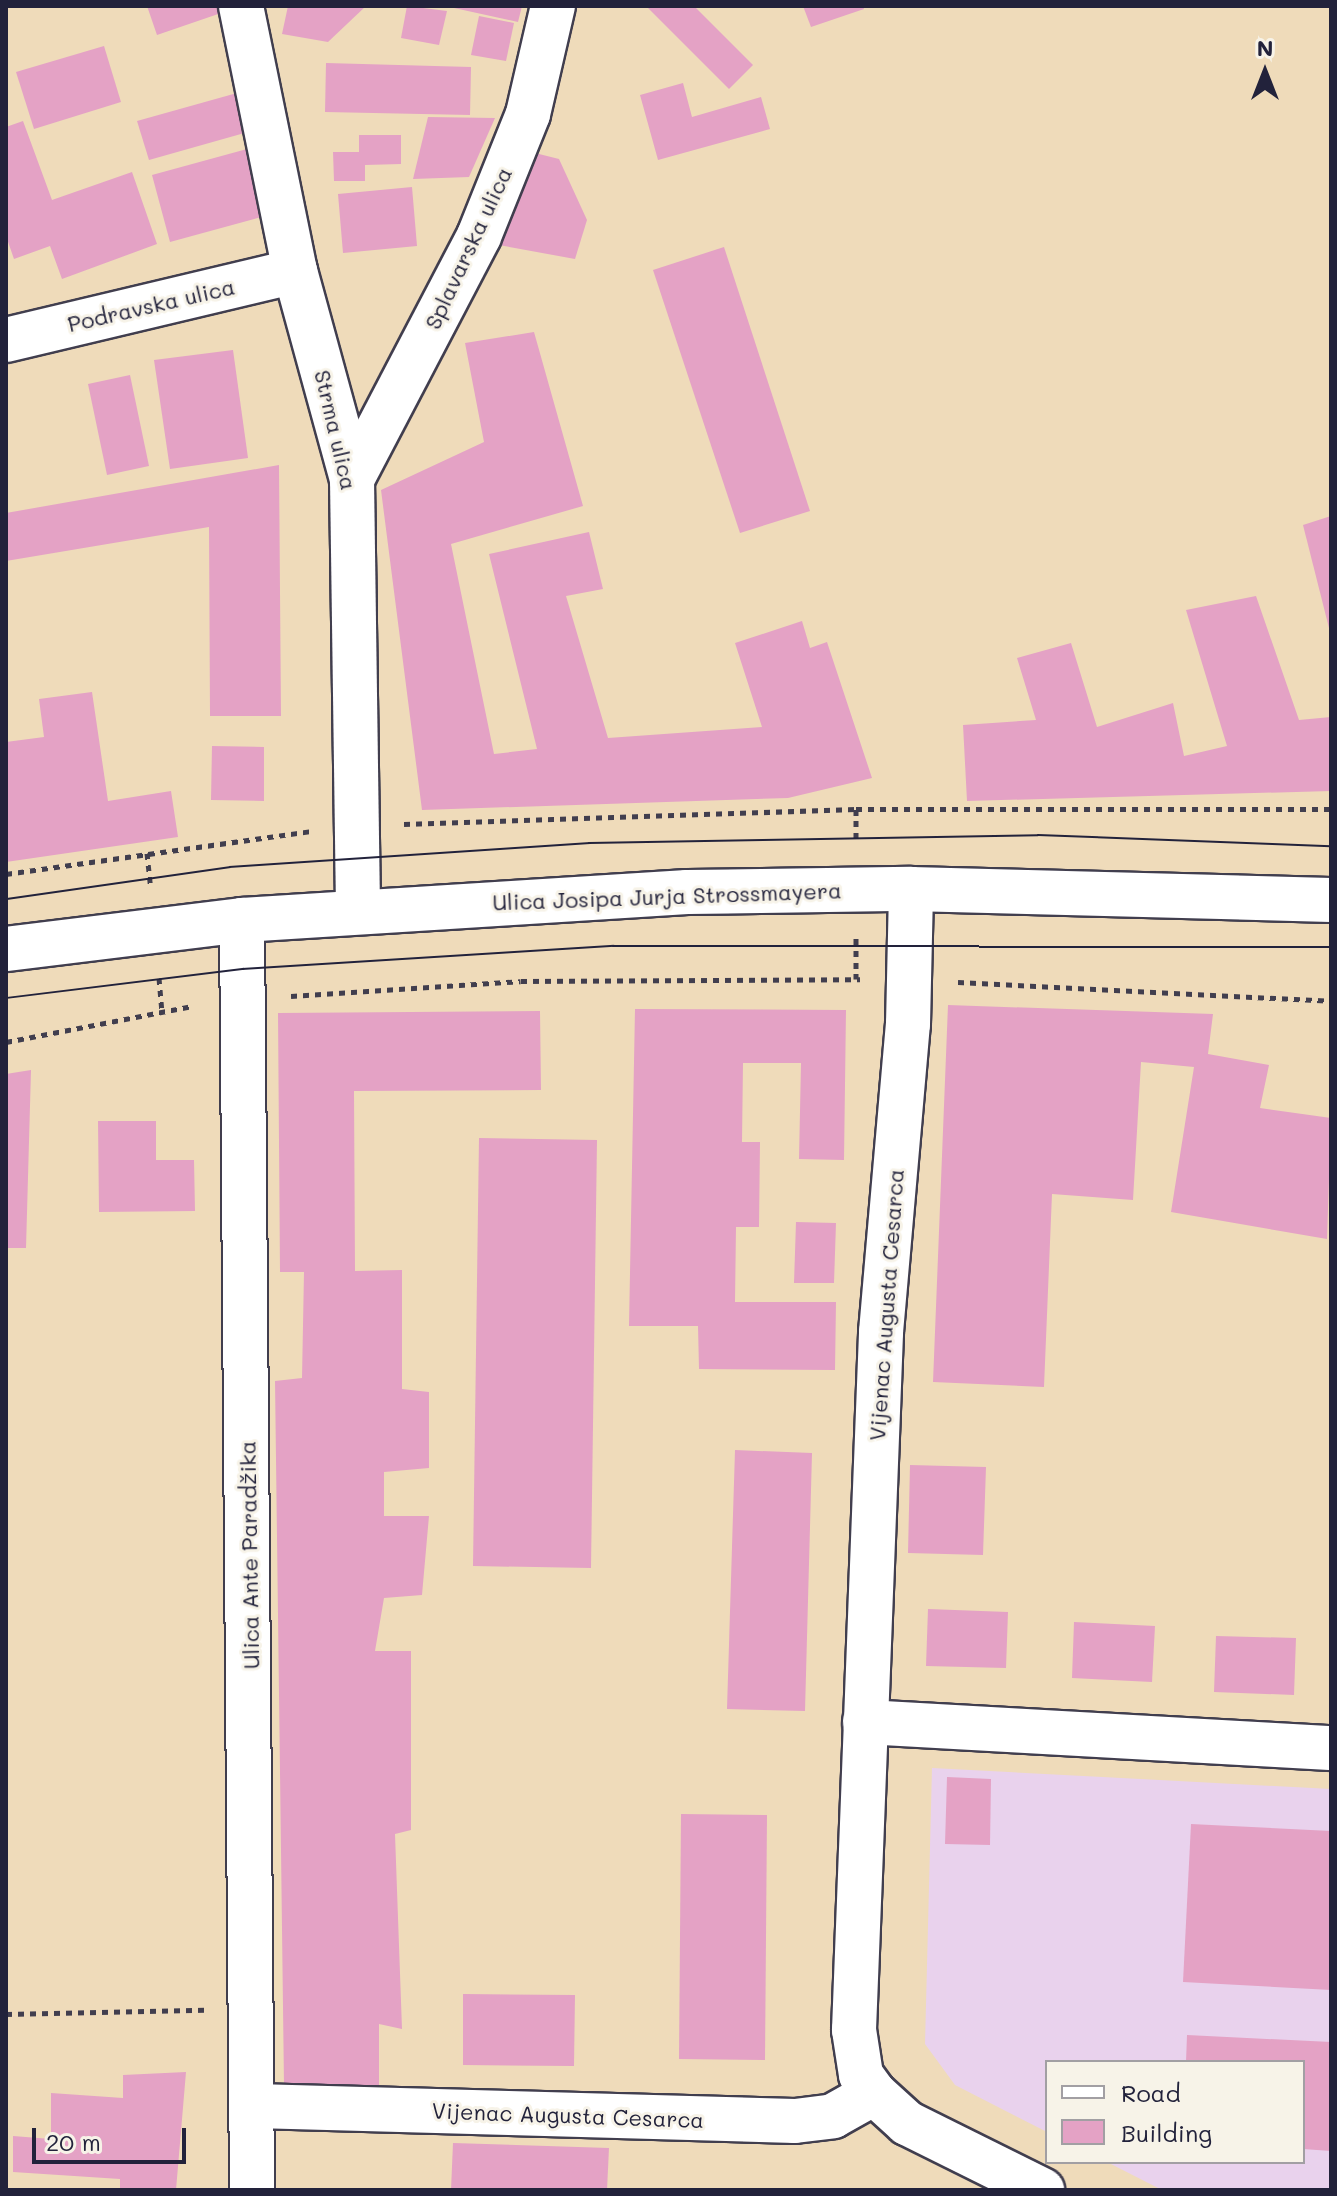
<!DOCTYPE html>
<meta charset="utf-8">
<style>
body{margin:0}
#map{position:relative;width:1337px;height:2196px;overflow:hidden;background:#efdbba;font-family:Mali,sans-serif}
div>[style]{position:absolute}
.built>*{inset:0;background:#e9d2ed}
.building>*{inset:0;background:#e4a2c5}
.path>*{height:5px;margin-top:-2.5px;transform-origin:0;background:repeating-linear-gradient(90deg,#413e4e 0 6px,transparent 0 12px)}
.roads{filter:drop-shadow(2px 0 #413e4e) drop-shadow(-2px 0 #413e4e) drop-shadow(0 2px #413e4e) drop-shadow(0 -2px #413e4e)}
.minor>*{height:44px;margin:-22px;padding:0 22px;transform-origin:22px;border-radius:22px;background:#fff}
.primary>*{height:44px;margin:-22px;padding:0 22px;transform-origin:22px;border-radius:22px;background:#fff}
.tram>*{height:2px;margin:-1px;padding:0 1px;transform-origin:1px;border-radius:1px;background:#22223b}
span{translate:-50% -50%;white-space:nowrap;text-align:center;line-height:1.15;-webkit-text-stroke:6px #f7f3e8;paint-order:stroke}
.street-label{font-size:22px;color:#22223b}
.frame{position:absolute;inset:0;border:8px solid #22223b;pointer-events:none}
.legend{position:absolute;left:1045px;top:2060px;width:260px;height:104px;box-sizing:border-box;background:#f7f3e8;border:2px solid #a29fa3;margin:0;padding:10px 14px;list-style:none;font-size:24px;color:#22223b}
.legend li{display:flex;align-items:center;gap:16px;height:40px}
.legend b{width:40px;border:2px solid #a29fa3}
.north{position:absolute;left:1225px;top:32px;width:80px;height:80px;-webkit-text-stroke:6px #f7f3e8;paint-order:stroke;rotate:0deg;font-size:22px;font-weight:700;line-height:32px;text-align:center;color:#22223b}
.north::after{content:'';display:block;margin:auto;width:28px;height:36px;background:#22223b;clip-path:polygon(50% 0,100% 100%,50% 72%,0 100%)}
.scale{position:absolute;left:32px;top:2128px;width:154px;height:36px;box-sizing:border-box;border:4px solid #22223b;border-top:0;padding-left:10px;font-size:24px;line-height:28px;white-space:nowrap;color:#22223b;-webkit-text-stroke:6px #f7f3e8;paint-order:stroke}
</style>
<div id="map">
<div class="built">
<div style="clip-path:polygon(932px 1768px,1331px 1789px,1331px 2190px,1162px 2190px,1107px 2162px,1303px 2162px,1303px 2062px,1047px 2062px,1047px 2132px,955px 2085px,925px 2044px)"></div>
</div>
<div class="building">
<div style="clip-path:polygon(147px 6px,222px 6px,224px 12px,157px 35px)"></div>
<div style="clip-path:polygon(288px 6px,366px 6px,328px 42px,282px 34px)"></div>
<div style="clip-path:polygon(407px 6px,447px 11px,439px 45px,401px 38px)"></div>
<div style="clip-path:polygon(445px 6px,522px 6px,518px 22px)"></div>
<div style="clip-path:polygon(646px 6px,694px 6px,753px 65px,729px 89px)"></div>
<div style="clip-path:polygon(803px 6px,863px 6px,864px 9px,811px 27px)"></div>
<div style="clip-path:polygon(479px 16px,514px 23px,506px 61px,471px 55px)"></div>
<div style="clip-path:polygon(104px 46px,121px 102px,34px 129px,16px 72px)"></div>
<div style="clip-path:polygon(326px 63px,471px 67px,470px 115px,325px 112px)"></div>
<div style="clip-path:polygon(683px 83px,692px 117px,761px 97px,770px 129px,658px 160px,640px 95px)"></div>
<div style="clip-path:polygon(237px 93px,248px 132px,149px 160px,137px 121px)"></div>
<div style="clip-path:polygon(428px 117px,495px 118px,469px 177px,413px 179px)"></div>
<div style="clip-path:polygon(23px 121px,52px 200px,132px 172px,157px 244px,62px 279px,50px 246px,14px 259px,6px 236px,6px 127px)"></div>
<div style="clip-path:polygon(359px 135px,401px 135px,401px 164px,365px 165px,365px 181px,334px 181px,333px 152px,359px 152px)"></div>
<div style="clip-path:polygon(247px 149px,265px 216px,170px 242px,152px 175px)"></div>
<div style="clip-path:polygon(523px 150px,559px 159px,587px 220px,575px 259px,493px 244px)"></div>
<div style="clip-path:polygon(412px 187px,417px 246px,343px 253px,338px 194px)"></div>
<div style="clip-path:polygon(724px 247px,810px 511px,740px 533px,653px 270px)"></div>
<div style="clip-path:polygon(534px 332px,583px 506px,451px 544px,494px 754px,537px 749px,489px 554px,589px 532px,603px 589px,566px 596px,608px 738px,762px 727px,735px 643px,802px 621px,810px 648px,827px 642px,872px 778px,788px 798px,422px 810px,381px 490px,484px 442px,465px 343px)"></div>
<div style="clip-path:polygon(233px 350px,248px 458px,170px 469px,154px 360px)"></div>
<div style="clip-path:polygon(130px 375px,149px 466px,107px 475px,88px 384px)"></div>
<div style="clip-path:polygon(279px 465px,281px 716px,210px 716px,209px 527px,6px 561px,6px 513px)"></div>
<div style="clip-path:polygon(1331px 516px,1331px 632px,1330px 632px,1303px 525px)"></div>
<div style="clip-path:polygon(1256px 596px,1299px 720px,1331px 717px,1331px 791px,967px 801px,963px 725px,1036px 720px,1017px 658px,1071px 643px,1097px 727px,1173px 703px,1184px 756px,1227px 746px,1186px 610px)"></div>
<div style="clip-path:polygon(92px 692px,108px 801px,171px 791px,178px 837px,6px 862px,6px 742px,44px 737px,39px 699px)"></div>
<div style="clip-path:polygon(212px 746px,264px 747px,264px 801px,211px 800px)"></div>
<div style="clip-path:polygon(948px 1005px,1213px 1014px,1208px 1054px,1269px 1065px,1260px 1108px,1331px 1118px,1327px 1239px,1171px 1212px,1194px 1067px,1141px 1062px,1133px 1200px,1052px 1194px,1044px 1387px,933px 1382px)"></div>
<div style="clip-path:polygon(635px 1009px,846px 1010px,844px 1160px,799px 1159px,801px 1063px,743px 1063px,742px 1142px,760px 1142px,759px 1227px,736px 1227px,735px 1302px,836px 1302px,835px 1370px,699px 1369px,698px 1326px,629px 1326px)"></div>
<div style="clip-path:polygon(540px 1011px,541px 1090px,354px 1091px,355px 1271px,402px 1270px,402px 1389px,429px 1392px,429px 1468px,384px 1472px,384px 1516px,429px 1516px,422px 1595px,384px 1598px,375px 1651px,411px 1651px,411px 1830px,395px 1834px,402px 2029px,379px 2024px,379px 2090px,284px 2085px,275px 1381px,302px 1378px,304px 1272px,280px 1272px,278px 1013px)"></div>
<div style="clip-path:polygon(31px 1070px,26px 1248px,6px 1248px,6px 1074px)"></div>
<div style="clip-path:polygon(98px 1121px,156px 1121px,156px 1160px,194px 1160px,195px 1211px,99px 1212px)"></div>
<div style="clip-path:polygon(479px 1138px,597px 1140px,591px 1568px,473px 1566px)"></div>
<div style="clip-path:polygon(796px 1222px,836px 1223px,834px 1283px,794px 1283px)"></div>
<div style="clip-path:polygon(735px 1450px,812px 1453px,805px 1711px,727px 1709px)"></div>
<div style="clip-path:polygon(910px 1465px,986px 1467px,983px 1555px,908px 1553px)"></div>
<div style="clip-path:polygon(928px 1609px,1008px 1612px,1006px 1668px,926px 1666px)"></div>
<div style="clip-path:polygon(1074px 1622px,1155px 1626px,1152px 1682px,1072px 1678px)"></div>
<div style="clip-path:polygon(1216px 1636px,1296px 1638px,1294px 1695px,1214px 1692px)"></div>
<div style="clip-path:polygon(947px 1777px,991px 1779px,990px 1845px,945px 1844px)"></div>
<div style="clip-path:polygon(681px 1814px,767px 1815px,765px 2060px,679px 2059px)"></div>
<div style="clip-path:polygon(1191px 1824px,1331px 1831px,1331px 1990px,1183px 1982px)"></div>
<div style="clip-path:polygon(463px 1994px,575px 1995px,574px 2066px,463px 2065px)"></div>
<div style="clip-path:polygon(1187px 2035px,1331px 2042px,1331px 2151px,1303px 2149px,1303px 2062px,1186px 2062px)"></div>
<div style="clip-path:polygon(186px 2072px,176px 2190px,120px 2190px,120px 2179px,13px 2172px,13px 2136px,51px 2139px,51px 2093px,123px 2098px,123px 2075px)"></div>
<div style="clip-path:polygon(453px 2143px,609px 2148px,607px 2190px,451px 2190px)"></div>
</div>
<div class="path">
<div style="left:856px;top:809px;width:35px;rotate:90deg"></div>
<div style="left:404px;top:824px;width:452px;rotate:-1.9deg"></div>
<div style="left:856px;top:809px;width:475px"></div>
<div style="left:147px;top:853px;width:31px;rotate:84deg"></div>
<div style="left:6px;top:874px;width:308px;rotate:-8deg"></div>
<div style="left:856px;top:938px;width:41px;rotate:90deg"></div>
<div style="left:159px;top:978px;width:34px;rotate:85deg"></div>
<div style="left:958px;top:982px;width:373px;rotate:2.9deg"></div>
<div style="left:291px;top:996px;width:230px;rotate:-3.7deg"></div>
<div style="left:521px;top:981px;width:339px;rotate:-0.3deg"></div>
<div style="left:6px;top:1042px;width:190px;rotate:-10.9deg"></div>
<div style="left:6px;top:2014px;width:199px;rotate:-1.2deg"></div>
</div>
<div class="roads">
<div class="minor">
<div style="left:241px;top:6px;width:270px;rotate:78.5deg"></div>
<div style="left:295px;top:271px;width:216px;rotate:74.7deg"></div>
<div style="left:352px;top:479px;width:431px;rotate:89.2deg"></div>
<div style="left:6px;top:340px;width:297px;rotate:-13.4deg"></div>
<div style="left:352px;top:479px;width:274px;rotate:-62.4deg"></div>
<div style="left:479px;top:236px;width:131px;rotate:-68.1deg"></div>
<div style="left:528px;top:114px;width:111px;rotate:-77deg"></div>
<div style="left:242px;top:920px;width:1270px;rotate:89.55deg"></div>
<div style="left:865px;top:1722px;width:467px;rotate:3.2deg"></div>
<div style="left:874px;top:2093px;width:22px;rotate:-126deg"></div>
<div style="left:861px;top:2075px;width:46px;rotate:-98.8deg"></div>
<div style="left:854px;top:2030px;width:699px;rotate:-87.78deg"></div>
<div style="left:881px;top:1332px;width:309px;rotate:-85deg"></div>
<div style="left:908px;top:1024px;width:135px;rotate:-88.7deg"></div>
<div style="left:255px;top:2106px;width:540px;rotate:1.59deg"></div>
<div style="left:795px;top:2121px;width:38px;rotate:-7deg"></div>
<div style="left:833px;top:2116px;width:47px;rotate:-29.3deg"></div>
<div style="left:874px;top:2093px;width:45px;rotate:42.3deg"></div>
<div style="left:907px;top:2123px;width:151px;rotate:26.4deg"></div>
</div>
<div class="primary">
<div style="left:6px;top:949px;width:238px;rotate:-7deg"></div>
<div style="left:242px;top:920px;width:446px;rotate:-3.6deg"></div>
<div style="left:687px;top:892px;width:224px;rotate:-0.8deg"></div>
<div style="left:911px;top:889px;width:420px;rotate:1.5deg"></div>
</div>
</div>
<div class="tram">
<div style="left:6px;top:899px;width:226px;rotate:-8.1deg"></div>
<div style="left:230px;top:867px;width:360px;rotate:-3.8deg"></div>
<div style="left:589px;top:843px;width:449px;rotate:-1deg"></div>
<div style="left:1038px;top:835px;width:293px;rotate:2.2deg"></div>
<div style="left:6px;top:998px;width:239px;rotate:-7deg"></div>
<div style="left:243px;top:969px;width:371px;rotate:-3.6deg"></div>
<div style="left:613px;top:946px;width:718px;rotate:0.08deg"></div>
</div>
<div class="street-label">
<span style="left:468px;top:248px;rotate:-65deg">Splavarska ulica</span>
<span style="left:151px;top:305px;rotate:-13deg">Podravska ulica</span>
<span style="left:336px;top:430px;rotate:77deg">Strma ulica</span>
<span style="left:667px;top:896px;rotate:-2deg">Ulica Josipa Jurja Strossmayera</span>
<span style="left:886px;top:1305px;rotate:-86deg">Vijenac Augusta Cesarca</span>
<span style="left:249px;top:1555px;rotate:-91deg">Ulica Ante Paradžika</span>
<span style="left:568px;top:2115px;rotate:2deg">Vijenac Augusta Cesarca</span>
</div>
<div class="frame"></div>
<ul class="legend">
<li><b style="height:10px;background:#fff"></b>Road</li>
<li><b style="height:22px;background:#e4a2c5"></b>Building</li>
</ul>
<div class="north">N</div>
<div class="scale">20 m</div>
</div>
